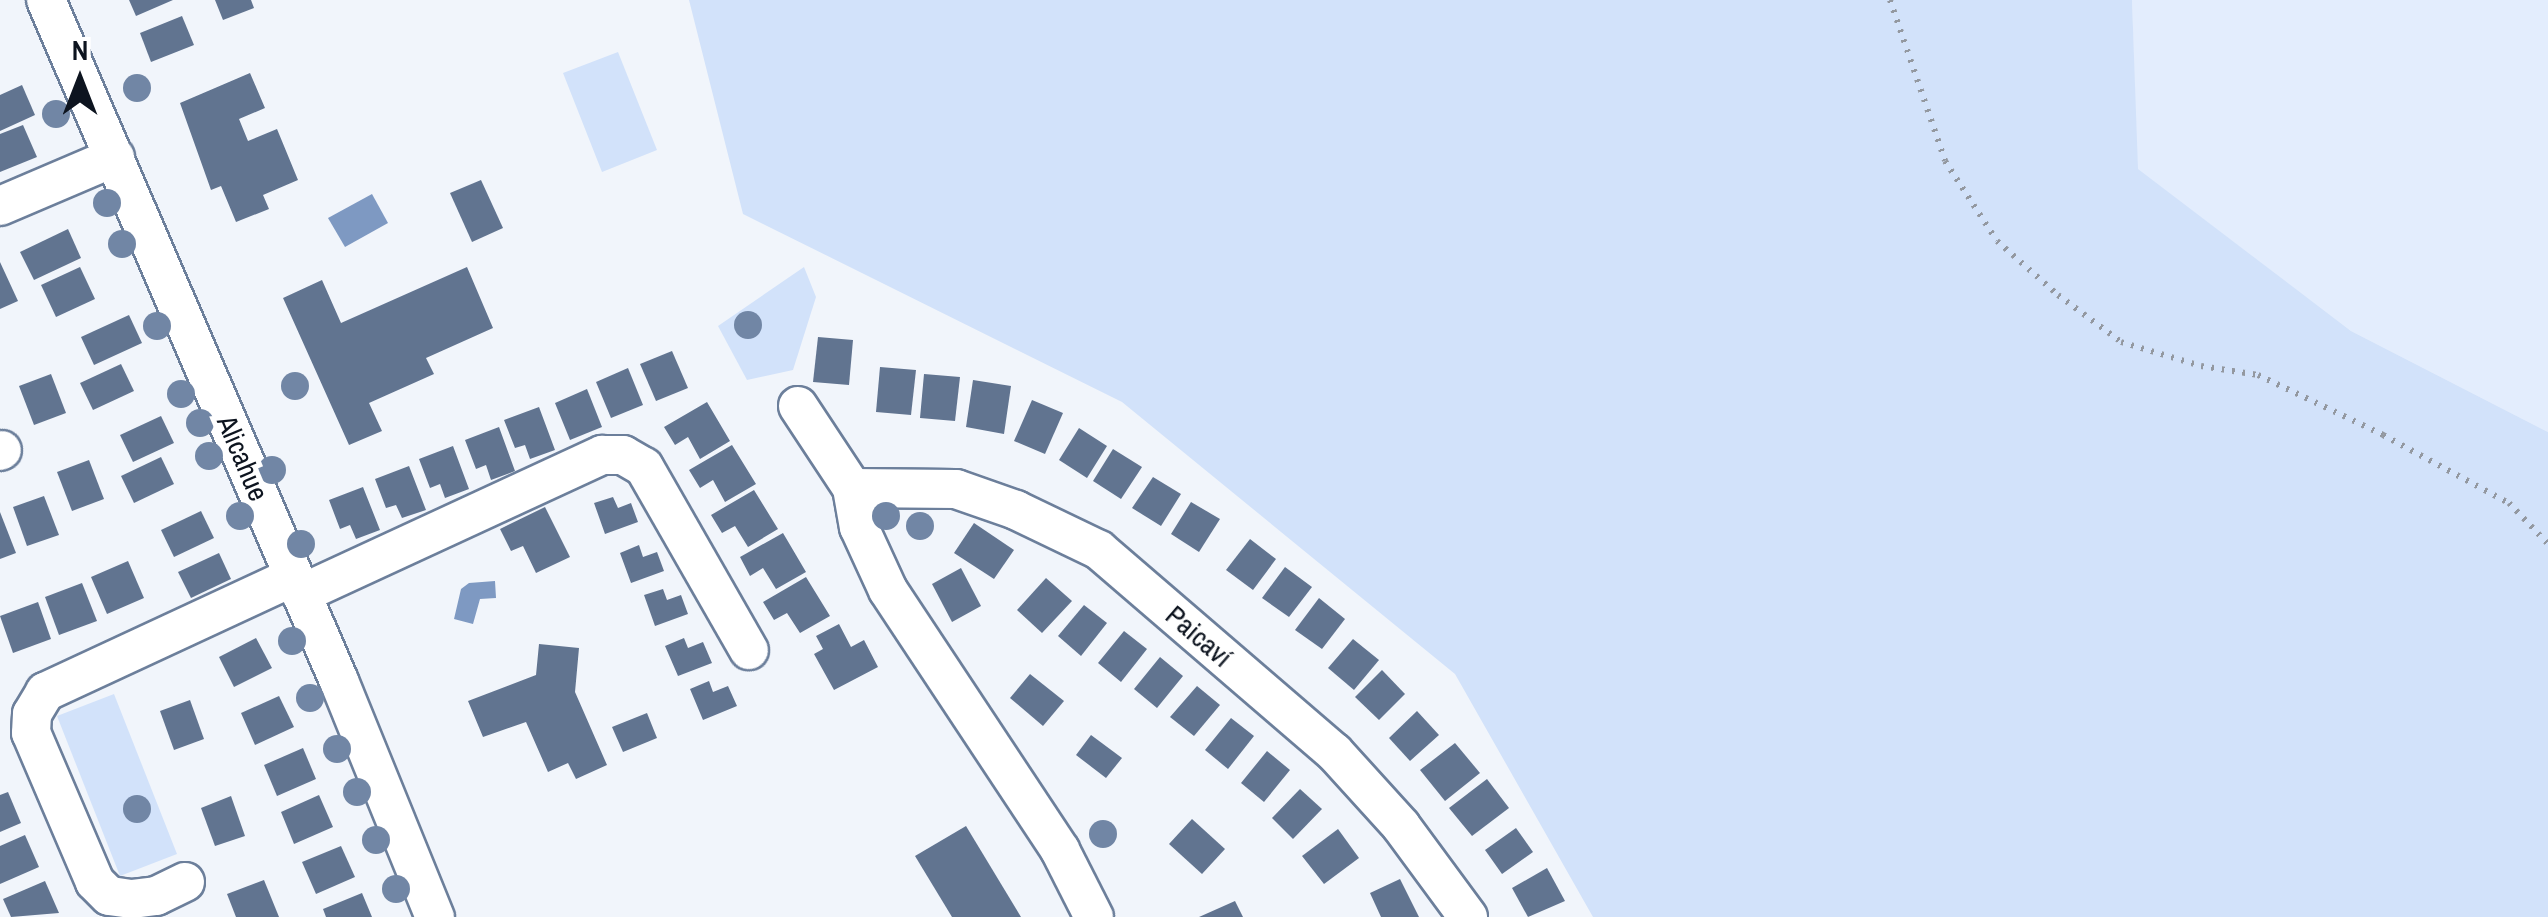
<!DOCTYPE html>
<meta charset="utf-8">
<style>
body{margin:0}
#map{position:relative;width:2548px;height:917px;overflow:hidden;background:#f1f5fb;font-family:"Archivo Narrow",sans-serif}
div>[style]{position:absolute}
.built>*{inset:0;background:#e3edfd}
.green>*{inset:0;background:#d2e2fa}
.water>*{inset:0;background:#7e99c2}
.building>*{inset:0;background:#617490}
.path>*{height:6px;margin-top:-3px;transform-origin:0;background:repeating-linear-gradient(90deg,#9398a0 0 2.5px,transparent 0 10.5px)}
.roads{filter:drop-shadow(2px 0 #6c7f9b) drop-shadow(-2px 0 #6c7f9b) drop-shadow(0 2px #6c7f9b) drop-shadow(0 -2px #6c7f9b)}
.minor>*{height:38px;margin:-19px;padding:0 19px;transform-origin:19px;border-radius:19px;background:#fff}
.trees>*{width:28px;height:28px;margin:-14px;border-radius:50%;background:#7186a5}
span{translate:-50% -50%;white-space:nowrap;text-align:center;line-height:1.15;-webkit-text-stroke:10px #fff;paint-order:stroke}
.street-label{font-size:28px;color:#0d141f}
.north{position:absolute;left:30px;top:30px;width:100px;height:100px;-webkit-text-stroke:8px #fff;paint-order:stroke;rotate:0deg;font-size:28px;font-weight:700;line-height:40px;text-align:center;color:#0d141f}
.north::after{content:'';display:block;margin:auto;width:35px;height:45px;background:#0d141f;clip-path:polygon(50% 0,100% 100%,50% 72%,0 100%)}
</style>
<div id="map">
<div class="built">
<div style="clip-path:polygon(2132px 0,2548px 0,2548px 432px,2351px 331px,2137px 169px)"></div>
</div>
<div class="green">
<div style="clip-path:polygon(689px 0,2132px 0,2138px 169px,2351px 331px,2548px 432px,2548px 917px,1593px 917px,1455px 674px,1122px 402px,743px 214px)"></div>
<div style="clip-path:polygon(618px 52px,657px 150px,602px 172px,563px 73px)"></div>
<div style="clip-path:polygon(804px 267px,816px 297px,793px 370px,747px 380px,718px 326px)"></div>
<div style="clip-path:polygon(114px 694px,177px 854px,120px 876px,57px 716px)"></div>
</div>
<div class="water">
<div style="clip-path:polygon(372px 194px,388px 223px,345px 247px,328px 218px)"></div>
<div style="clip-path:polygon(495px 581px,496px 598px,480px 599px,473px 624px,454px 619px,461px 589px,469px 583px)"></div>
</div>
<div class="building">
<div style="clip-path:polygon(129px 0,173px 0,136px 16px)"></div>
<div style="clip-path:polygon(215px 0,251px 0,254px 8px,223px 20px)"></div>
<div style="clip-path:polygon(182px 16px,194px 45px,151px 62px,140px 33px)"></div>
<div style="clip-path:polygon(250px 73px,265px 108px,239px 119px,248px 141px,277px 129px,298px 180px,263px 195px,269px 209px,236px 222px,221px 186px,211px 190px,180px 103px)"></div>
<div style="clip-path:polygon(22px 85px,35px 115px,0 131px,0 95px)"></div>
<div style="clip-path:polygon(23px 125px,37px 157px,0 172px,0 134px)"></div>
<div style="clip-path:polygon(481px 180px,503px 228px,472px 242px,450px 193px)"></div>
<div style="clip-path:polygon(68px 229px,81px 258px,34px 280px,20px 252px)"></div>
<div style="clip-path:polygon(0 262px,18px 301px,0 309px)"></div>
<div style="clip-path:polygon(80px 267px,95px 299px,56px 317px,41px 285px)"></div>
<div style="clip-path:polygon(467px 267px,493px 328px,426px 358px,434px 374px,369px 403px,382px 431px,349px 445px,283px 298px,322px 280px,341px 323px)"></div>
<div style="clip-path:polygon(129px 315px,142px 343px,94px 365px,81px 337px)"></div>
<div style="clip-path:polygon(818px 337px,853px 340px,849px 385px,813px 382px)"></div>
<div style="clip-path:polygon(672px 351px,688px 388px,656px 401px,640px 364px)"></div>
<div style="clip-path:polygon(121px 364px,134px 391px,93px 410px,80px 383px)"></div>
<div style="clip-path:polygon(880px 367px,916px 370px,911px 415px,876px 412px)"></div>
<div style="clip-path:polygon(628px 368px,643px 405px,611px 418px,596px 382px)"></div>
<div style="clip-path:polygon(51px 374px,66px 413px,34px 425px,19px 386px)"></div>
<div style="clip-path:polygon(924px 374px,960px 377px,955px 421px,920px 418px)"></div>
<div style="clip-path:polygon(973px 380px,1011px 386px,1004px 434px,966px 427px)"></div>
<div style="clip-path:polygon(587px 389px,602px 427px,570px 440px,555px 403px)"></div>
<div style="clip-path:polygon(1032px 400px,1063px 413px,1045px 454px,1014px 441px)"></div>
<div style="clip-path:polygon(707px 402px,730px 441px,700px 459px,688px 437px,675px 445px,664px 427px)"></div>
<div style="clip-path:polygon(539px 407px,555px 450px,530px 459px,525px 445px,515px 448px,504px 420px)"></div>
<div style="clip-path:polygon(161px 416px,174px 443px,133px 462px,120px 435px)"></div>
<div style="clip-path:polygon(499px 427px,515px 471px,491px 480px,486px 465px,476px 469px,465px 440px)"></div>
<div style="clip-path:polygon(1079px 428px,1107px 446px,1087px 478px,1059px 460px)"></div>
<div style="clip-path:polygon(732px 445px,756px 484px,725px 502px,713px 480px,700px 488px,689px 470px)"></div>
<div style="clip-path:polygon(453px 446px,469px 489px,445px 498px,440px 484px,430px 488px,419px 459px)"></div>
<div style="clip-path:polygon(1113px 449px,1142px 467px,1121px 499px,1093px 481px)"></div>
<div style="clip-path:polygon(161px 457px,174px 484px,134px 503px,121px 476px)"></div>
<div style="clip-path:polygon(89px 460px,104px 499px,72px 511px,57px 472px)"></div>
<div style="clip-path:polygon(409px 466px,426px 510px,402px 518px,396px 505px,386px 508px,375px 479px)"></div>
<div style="clip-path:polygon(1153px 477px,1181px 494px,1161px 526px,1132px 508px)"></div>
<div style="clip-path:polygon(363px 487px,380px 530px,356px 539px,350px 525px,340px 529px,329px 500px)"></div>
<div style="clip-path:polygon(754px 490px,778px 529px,748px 547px,735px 526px,722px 533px,711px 515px)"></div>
<div style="clip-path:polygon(44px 496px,59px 535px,27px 546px,13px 507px)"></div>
<div style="clip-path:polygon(613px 497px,618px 508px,631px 503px,638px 522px,605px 534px,594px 503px)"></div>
<div style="clip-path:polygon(1191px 502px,1220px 519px,1199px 552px,1171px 534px)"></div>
<div style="clip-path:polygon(545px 507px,570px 557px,536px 573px,523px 546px,511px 551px,500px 529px)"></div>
<div style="clip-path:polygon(201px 511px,214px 538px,174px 557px,161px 530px)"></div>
<div style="clip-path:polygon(0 512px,16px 553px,0 559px)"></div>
<div style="clip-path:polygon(974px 523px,1014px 550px,994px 579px,954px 553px)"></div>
<div style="clip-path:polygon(783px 533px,806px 572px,776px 589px,763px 568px,750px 576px,740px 557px)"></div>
<div style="clip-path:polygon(1250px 539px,1276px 559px,1253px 590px,1226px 570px)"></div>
<div style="clip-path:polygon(639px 545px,643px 557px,657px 552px,664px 571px,631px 583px,620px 553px)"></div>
<div style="clip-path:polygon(219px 553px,231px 579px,191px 598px,178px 572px)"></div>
<div style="clip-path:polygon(128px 561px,144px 598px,107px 614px,91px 577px)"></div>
<div style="clip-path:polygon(1285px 567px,1312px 587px,1289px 617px,1262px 598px)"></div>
<div style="clip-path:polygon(961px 568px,981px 606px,952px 622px,932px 584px)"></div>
<div style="clip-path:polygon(806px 577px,830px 616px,800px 633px,787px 613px,774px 620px,763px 602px)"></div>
<div style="clip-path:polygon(1046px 578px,1072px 601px,1042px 633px,1017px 610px)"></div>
<div style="clip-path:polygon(82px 583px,97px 621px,59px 635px,45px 597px)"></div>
<div style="clip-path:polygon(663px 589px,667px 600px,681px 595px,688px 614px,655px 626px,644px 595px)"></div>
<div style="clip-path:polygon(1319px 598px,1345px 619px,1322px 649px,1295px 630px)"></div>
<div style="clip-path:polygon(38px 602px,51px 639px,13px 653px,0 616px)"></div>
<div style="clip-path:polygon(1084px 605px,1107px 623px,1081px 656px,1058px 636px)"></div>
<div style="clip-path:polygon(839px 624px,851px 647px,864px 640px,878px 667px,834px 690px,814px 654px,823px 649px,816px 636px)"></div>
<div style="clip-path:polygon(1124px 631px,1147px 649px,1121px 682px,1098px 663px)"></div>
<div style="clip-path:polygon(256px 638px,272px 668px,234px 687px,219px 657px)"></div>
<div style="clip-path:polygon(684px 638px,688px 648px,703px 642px,712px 663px,678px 676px,665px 646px)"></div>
<div style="clip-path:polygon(1353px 639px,1379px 660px,1354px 690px,1328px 668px)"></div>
<div style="clip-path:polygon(539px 644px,579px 648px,575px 692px,607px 765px,576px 779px,568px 763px,548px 772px,526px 722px,483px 737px,468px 701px,536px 675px)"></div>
<div style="clip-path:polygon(1160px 657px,1183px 676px,1157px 708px,1134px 689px)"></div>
<div style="clip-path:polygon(1382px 670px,1405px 694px,1379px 720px,1355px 697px)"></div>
<div style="clip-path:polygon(1030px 674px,1064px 701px,1043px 726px,1010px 698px)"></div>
<div style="clip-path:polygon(709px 681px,713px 692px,728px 686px,737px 706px,703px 720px,690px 689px)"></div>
<div style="clip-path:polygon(1197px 686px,1220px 705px,1194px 736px,1170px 717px)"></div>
<div style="clip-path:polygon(279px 696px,294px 727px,255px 745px,241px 713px)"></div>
<div style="clip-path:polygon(190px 700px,204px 739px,174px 750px,160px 711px)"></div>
<div style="clip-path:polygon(1417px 711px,1439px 735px,1410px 761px,1389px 738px)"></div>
<div style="clip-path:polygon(647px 713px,657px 738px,623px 752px,612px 727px)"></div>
<div style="clip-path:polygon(1231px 718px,1254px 736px,1228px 769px,1205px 750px)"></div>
<div style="clip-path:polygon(1091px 735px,1122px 758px,1106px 778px,1076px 755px)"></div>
<div style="clip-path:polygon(1455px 743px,1480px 773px,1445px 801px,1420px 770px)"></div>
<div style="clip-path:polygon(303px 748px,316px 779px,277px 796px,264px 765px)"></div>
<div style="clip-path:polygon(1267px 751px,1290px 770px,1264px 802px,1241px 783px)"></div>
<div style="clip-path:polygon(1487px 779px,1509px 808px,1472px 836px,1449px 808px)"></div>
<div style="clip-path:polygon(1300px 789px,1322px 809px,1293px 839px,1272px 818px)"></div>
<div style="clip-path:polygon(8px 792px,21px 823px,0 832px,0 795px)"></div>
<div style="clip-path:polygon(319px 795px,333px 827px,294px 844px,281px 812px)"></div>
<div style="clip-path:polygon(231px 796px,245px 836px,215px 846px,201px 808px)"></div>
<div style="clip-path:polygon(1192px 819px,1225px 849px,1202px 874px,1169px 844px)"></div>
<div style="clip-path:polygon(966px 826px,1021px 917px,952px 917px,915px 856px)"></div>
<div style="clip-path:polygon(1516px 828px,1533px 852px,1502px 874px,1485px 850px)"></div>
<div style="clip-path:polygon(1338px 829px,1359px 858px,1324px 884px,1302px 856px)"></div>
<div style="clip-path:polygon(25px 835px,39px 867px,0 884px,0 846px)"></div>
<div style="clip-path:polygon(341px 846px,355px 877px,316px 894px,302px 862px)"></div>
<div style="clip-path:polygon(1547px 868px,1565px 901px,1528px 917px,1512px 888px)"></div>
<div style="clip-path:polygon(1400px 879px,1419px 917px,1381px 917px,1370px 893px)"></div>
<div style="clip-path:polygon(264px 880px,279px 917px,236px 917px,227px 894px)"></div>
<div style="clip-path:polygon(45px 881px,59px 913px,11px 917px,3px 899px)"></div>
<div style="clip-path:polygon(362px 893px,372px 917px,326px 917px,323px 909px)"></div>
<div style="clip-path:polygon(1235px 901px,1243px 917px,1199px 917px)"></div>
</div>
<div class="path">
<div style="left:1890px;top:0;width:170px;rotate:71.1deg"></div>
<div style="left:1945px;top:161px;width:95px;rotate:57deg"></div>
<div style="left:1997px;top:241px;width:81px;rotate:41.5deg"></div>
<div style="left:2058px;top:295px;width:79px;rotate:36.7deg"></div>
<div style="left:2121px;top:342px;width:84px;rotate:16.7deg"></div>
<div style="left:2201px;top:366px;width:58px;rotate:9deg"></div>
<div style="left:2258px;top:375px;width:139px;rotate:25.6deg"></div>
<div style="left:2383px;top:435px;width:143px;rotate:28.4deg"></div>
<div style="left:2509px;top:503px;width:57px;rotate:46.4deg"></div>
</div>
<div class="roads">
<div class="minor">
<div style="left:46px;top:0;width:741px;rotate:66.72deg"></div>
<div style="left:339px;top:681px;width:255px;rotate:67.9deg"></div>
<div style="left:0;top:206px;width:125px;rotate:-23.1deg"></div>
<div style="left:798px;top:406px;width:98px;rotate:56.6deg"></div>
<div style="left:852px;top:488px;width:40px;rotate:80deg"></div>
<div style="left:859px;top:527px;width:69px;rotate:65.3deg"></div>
<div style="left:888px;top:590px;width:312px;rotate:56.5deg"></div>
<div style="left:1060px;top:850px;width:75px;rotate:63.1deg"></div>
<div style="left:0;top:451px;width:2px;rotate:-27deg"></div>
<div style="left:852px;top:488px;width:104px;rotate:0.6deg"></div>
<div style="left:956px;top:489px;width:64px;rotate:19.3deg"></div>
<div style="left:1016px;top:510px;width:92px;rotate:25.7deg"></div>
<div style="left:1099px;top:550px;width:310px;rotate:40.7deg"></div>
<div style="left:1334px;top:752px;width:100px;rotate:47.8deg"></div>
<div style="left:1401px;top:826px;width:113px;rotate:53.6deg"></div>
<div style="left:301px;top:594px;width:332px;rotate:-24.8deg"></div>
<div style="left:602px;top:455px;width:21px"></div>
<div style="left:623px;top:455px;width:24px;rotate:30deg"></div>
<div style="left:644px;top:467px;width:211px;rotate:60.2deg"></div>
<div style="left:185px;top:882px;width:32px;rotate:154deg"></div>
<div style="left:156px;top:896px;width:25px;rotate:173deg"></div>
<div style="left:131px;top:899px;width:22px;rotate:-172deg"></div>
<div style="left:109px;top:896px;width:20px;rotate:-135deg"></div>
<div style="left:95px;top:882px;width:162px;rotate:-113.2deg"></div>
<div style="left:31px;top:733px;width:19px;rotate:-87deg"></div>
<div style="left:32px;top:714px;width:26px;rotate:-59deg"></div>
<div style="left:45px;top:692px;width:273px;rotate:-24.9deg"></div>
</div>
</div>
<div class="trees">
<div style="left:137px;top:88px"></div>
<div style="left:56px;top:114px"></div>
<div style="left:107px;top:203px"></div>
<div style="left:122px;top:244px"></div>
<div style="left:748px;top:325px"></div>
<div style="left:157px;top:326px"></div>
<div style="left:295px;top:386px"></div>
<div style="left:181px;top:394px"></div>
<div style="left:200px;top:423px"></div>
<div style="left:209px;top:456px"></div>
<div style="left:272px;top:470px"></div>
<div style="left:240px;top:516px"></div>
<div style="left:886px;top:516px"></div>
<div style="left:920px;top:526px"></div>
<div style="left:301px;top:544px"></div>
<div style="left:292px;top:641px"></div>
<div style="left:310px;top:698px"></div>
<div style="left:337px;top:749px"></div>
<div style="left:357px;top:792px"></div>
<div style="left:137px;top:809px"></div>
<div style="left:1103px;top:834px"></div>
<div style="left:376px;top:840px"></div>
<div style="left:396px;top:889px"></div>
</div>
<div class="street-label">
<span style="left:243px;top:458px;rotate:67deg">Alicahue</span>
<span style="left:1199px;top:636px;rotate:41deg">Paicaví</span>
</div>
<div class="north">N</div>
</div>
